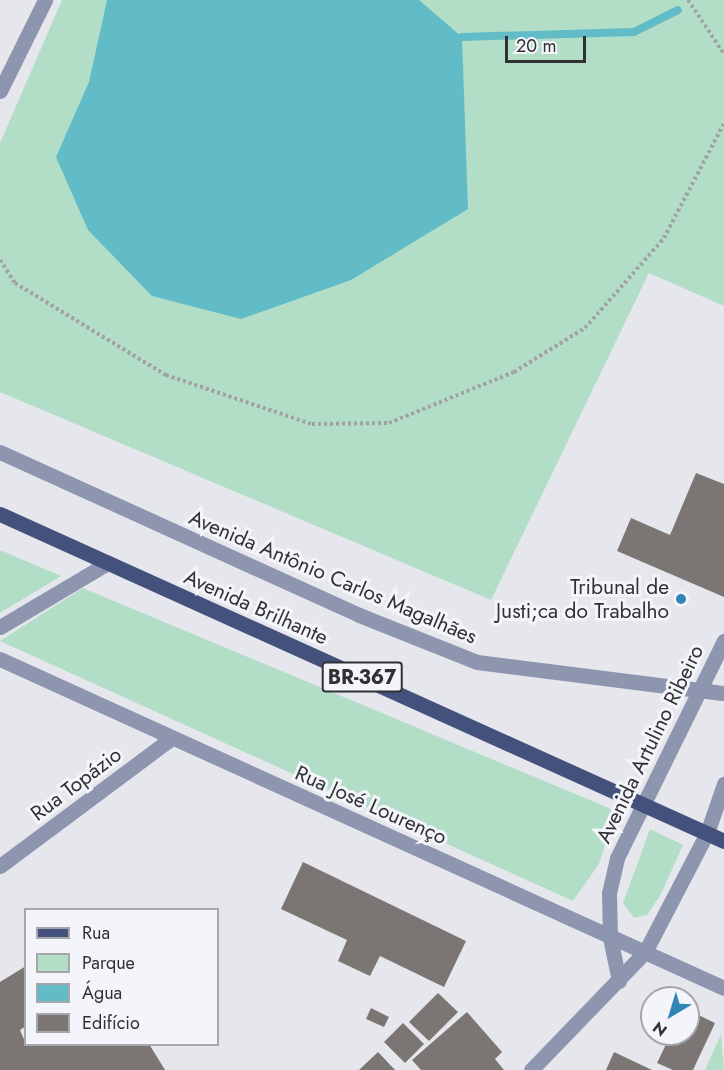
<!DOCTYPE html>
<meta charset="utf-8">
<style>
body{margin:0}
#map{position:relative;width:724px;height:1070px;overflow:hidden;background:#e6e7ed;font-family:Jost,sans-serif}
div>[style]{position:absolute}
.green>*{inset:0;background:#b2dec8}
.water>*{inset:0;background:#62bcc7}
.stream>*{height:8px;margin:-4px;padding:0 4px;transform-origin:4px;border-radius:4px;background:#62bcc7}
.building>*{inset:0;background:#7b7574}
.path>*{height:4px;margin-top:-2px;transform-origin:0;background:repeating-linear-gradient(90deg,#a1a1a6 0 3px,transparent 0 6px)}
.street>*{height:15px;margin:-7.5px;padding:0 7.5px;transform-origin:7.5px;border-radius:7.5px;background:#8d95af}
.primary>*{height:15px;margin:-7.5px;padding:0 7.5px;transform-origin:7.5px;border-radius:7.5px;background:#45517d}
.dots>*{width:16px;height:16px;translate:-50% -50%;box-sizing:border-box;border:3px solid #f3f5fa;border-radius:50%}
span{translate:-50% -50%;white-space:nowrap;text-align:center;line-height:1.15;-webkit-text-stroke:6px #f3f5fa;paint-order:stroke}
.shield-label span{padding:2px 4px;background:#f3f5fa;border:2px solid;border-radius:4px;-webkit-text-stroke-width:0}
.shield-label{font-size:20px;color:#313133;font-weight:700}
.street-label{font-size:21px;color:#313133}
.poi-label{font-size:21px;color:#313133}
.right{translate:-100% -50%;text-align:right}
.legend{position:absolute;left:24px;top:908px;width:195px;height:138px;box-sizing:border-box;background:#f3f5fa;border:2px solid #a5a7aa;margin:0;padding:8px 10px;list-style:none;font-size:18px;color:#313133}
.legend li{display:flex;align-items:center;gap:12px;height:30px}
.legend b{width:30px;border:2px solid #a5a7aa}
.north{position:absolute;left:640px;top:986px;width:60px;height:60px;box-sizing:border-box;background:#f3f5fa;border:2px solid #a5a7aa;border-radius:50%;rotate:218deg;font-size:16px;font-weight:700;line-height:24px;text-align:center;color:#313133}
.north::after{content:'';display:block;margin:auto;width:21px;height:27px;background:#2f86b5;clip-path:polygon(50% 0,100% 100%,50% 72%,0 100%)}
.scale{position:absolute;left:505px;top:36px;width:81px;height:27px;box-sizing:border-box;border:3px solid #313133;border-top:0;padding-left:8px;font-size:18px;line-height:21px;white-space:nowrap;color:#313133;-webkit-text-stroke:4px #f3f5fa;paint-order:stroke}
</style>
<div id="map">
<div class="green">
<div style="clip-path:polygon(62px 0,724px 0,724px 306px,649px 273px,491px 600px,0 392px,0 143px)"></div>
<div style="clip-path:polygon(0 550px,61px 576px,0 613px)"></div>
<div style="clip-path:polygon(83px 588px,616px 811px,599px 864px,573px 901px,0 641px)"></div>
<div style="clip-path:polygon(650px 829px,683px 845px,661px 894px,647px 915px,634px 918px,623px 903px)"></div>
<div style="clip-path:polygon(721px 1034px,724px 1070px,705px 1070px)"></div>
</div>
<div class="water">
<div style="clip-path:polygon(107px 0,419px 0,462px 37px,468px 209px,351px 280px,241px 319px,152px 296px,88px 230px,56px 157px,89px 82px)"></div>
</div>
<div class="stream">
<div style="left:462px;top:37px;width:172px;rotate:-1.7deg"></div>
<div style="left:634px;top:32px;width:49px;rotate:-26.6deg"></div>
</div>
<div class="building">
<div style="clip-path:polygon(696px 473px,724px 484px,724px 597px,617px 551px,631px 518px,670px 535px)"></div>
<div style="clip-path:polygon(303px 862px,466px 941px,444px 987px,380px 956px,370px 976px,338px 961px,347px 940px,281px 909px)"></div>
<div style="clip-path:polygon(26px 966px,26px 1026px,20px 1030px,26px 1044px,149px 1044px,165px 1070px,0 1070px,0 982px)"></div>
<div style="clip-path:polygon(438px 993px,458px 1012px,429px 1041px,409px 1022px)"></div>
<div style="clip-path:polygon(371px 1008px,389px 1017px,384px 1027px,366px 1019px)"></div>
<div style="clip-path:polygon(688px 1010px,715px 1023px,693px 1070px,673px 1070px,657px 1063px,671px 1034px,688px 1034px)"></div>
<div style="clip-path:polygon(467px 1012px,502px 1052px,495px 1059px,504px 1070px,421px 1070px,412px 1060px)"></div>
<div style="clip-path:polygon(403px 1023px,424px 1044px,405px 1063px,384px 1042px)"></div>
<div style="clip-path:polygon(378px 1052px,395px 1070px,359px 1070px)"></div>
<div style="clip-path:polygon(614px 1052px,652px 1070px,606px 1070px)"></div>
</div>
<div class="path">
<div style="left:688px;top:0;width:65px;rotate:56.3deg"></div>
<div style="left:0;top:260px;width:27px;rotate:57deg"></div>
<div style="left:15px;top:283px;width:177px;rotate:31.4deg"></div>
<div style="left:166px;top:375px;width:154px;rotate:18.6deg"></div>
<div style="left:312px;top:424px;width:77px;rotate:-0.7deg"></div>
<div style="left:389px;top:423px;width:135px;rotate:-22.2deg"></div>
<div style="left:514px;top:372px;width:84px;rotate:-31.8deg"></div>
<div style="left:585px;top:328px;width:120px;rotate:-48.7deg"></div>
<div style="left:664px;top:238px;width:130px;rotate:-62.4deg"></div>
</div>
<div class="street">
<div style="left:0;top:91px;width:102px;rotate:-63.7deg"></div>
<div style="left:0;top:452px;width:394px;rotate:24.4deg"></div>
<div style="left:359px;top:615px;width:127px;rotate:21.7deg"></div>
<div style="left:477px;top:662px;width:249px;rotate:7.2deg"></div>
<div style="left:0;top:627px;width:126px;rotate:-30.7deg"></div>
<div style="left:0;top:659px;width:795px;rotate:24.44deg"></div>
<div style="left:0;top:866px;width:209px;rotate:-36.7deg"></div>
<div style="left:168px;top:741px;width:11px;rotate:-128deg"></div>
<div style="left:619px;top:981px;width:45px;rotate:-101.6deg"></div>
<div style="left:610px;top:937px;width:44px;rotate:-91.3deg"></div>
<div style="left:609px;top:893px;width:36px;rotate:-77deg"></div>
<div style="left:617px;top:858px;width:242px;rotate:-63.8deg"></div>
<div style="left:531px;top:1070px;width:164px;rotate:-46deg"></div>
<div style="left:645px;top:952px;width:134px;rotate:-62.5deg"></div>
<div style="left:707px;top:833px;width:52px;rotate:-70.9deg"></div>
</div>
<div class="primary">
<div style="left:0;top:514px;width:794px;rotate:24.31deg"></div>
</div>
<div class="dots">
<div style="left:681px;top:599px;background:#2f86b5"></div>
</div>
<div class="shield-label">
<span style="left:362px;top:677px">BR-367</span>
</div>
<div class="street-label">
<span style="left:333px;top:577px;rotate:23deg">Avenida Antônio Carlos Magalhães</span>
<span style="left:256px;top:607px;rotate:24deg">Avenida Brilhante</span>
<span style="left:650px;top:744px;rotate:-64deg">Avenida Artulino Ribeiro</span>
<span style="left:76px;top:784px;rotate:-37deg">Rua Topázio</span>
<span style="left:371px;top:805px;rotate:24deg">Rua José Lourenço</span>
</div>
<div class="poi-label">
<span class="right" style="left:669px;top:599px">Tribunal de<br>Justi;ca do Trabalho</span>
</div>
<ul class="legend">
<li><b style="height:8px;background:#45517d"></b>Rua</li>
<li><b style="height:16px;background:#b2dec8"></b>Parque</li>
<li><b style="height:16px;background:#62bcc7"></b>Água</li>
<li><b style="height:16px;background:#7b7574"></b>Edifício</li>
</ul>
<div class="north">N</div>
<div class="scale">20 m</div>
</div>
